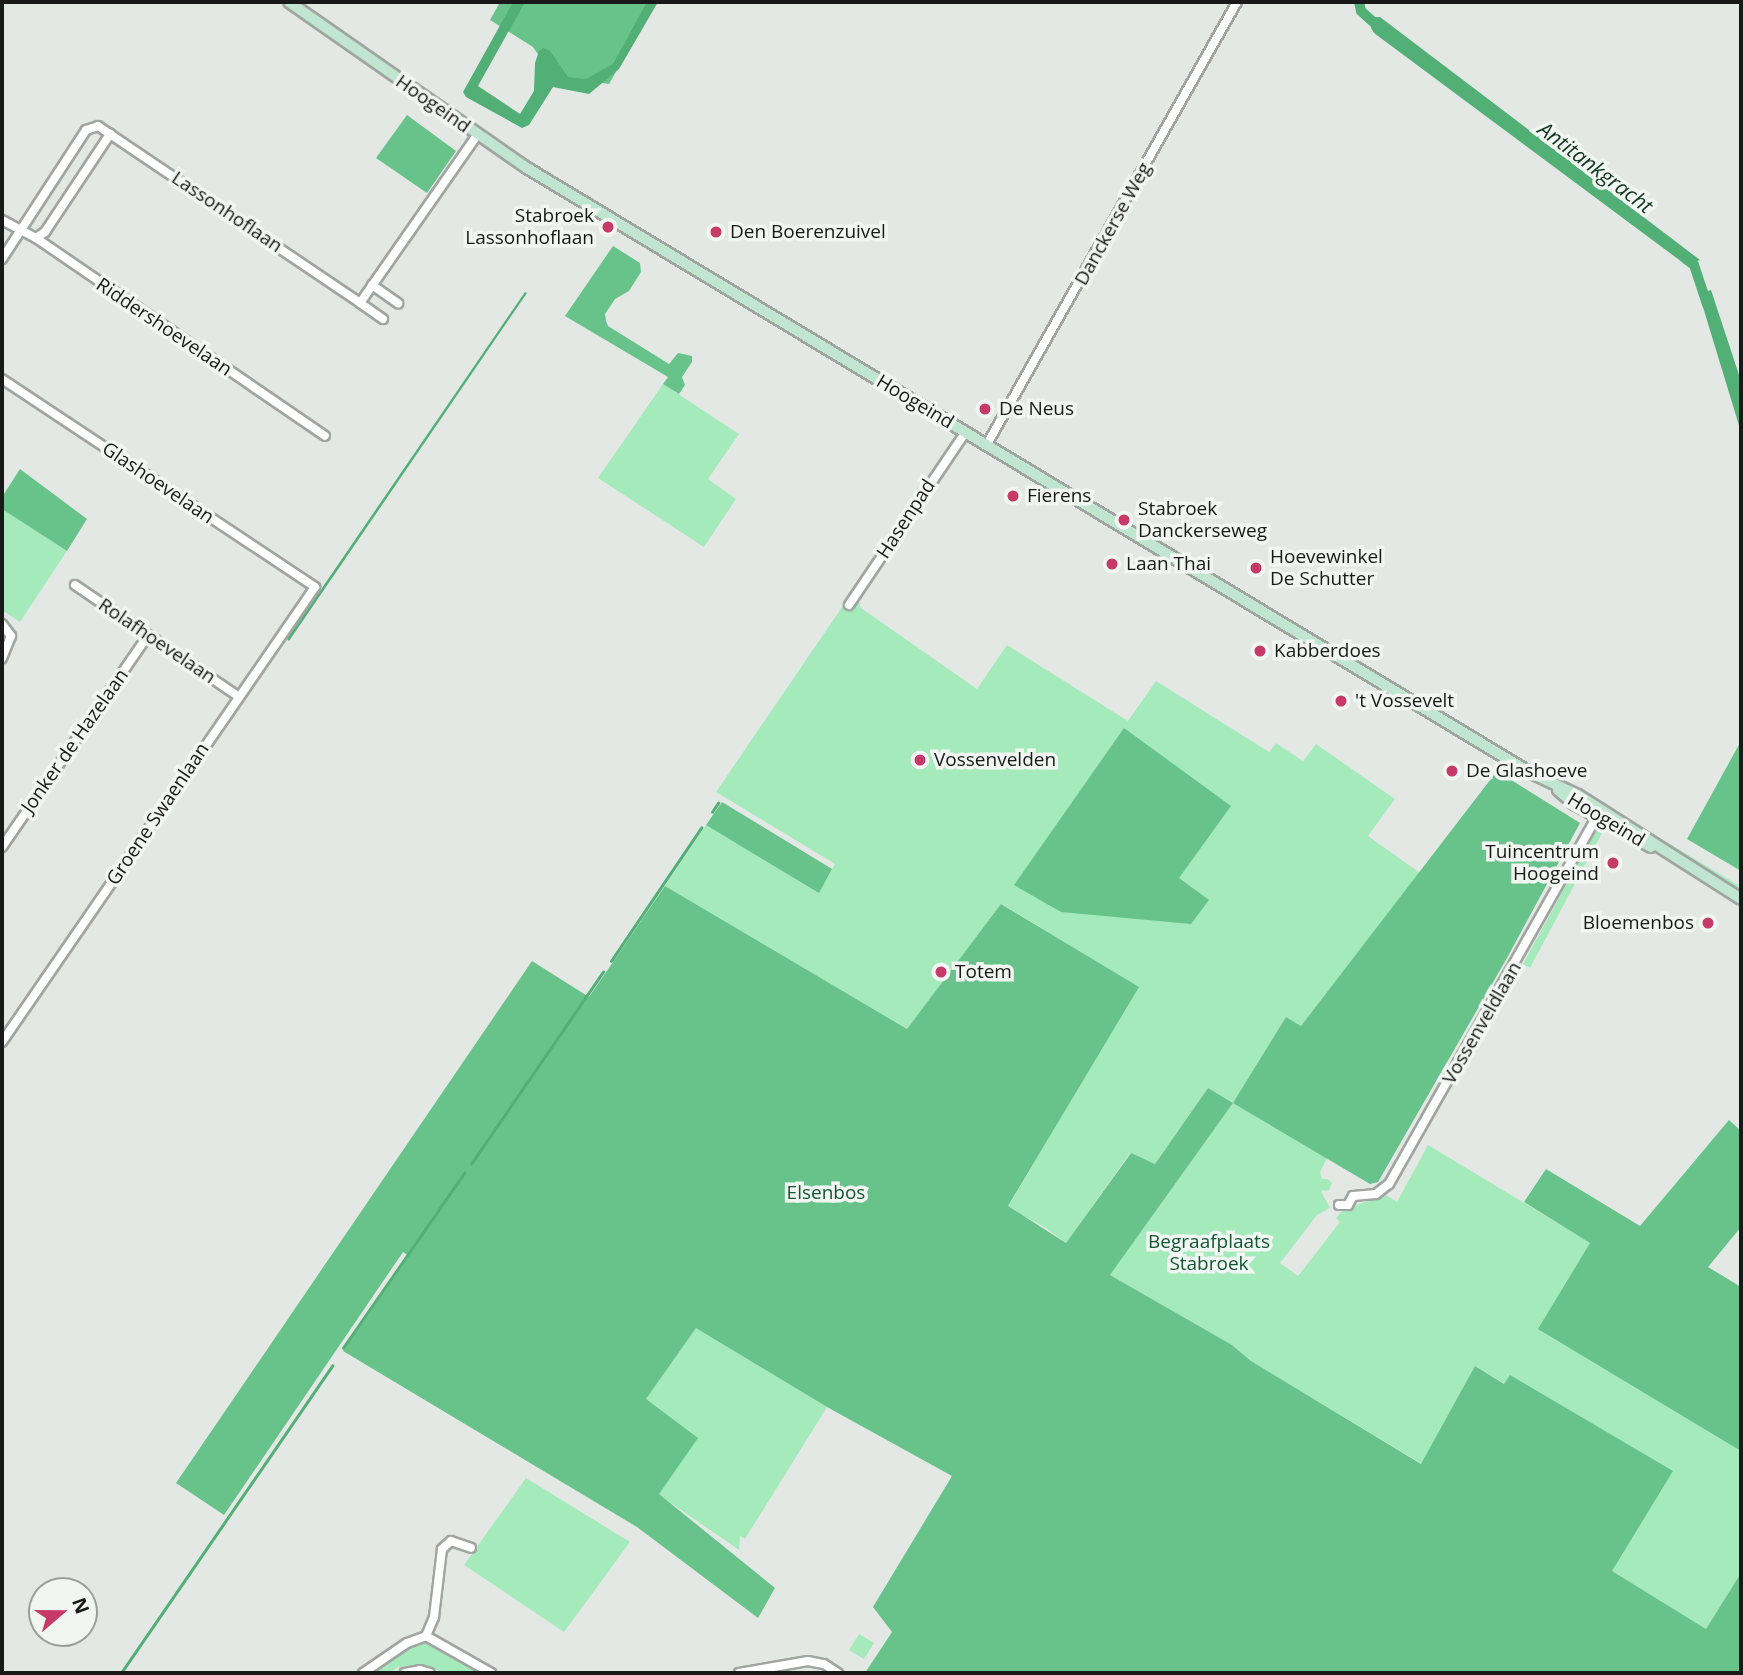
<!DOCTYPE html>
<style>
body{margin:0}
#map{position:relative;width:1743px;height:1675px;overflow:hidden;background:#e4e8e5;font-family:"Open Sans",sans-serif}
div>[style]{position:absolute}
.green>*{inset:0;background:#a5eabb}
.forest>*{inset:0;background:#67c389}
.water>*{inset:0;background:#52af76}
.stream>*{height:2.5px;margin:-1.25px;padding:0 1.25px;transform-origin:1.25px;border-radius:1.25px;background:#52af76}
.canal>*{height:10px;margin:-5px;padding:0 5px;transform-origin:5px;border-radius:5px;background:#52af76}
.roads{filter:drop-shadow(2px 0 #a1a5a2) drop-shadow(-2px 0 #a1a5a2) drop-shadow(0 2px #a1a5a2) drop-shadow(0 -2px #a1a5a2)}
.minor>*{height:8px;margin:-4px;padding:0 4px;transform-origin:4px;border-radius:4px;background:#fff}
.secondary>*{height:10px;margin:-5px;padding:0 5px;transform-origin:5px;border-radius:5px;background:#c0e6d1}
.dots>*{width:19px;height:19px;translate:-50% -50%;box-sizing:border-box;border:4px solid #f2f6f3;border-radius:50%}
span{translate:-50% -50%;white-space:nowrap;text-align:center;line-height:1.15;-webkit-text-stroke:7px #f2f6f3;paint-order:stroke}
.street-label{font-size:19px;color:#181918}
.poi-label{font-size:19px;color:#181918}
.right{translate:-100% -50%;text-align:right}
.left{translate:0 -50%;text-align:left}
.park-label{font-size:19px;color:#125732}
.water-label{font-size:21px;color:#103820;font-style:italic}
.frame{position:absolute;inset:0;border:4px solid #181918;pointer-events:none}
.north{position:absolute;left:28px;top:1577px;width:70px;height:70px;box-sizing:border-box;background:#f2f6f3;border:2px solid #9b9e9b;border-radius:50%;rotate:70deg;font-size:19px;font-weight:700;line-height:28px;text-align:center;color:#181918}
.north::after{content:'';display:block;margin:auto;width:24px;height:32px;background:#c63969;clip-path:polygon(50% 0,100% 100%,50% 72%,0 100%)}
</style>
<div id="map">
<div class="green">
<div style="clip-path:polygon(663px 384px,739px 434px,708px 479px,736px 499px,704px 547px,598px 478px)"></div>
<div style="clip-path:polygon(2px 509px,67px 551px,20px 622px,2px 610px)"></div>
<div style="clip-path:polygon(851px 594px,858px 599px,861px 608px,977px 689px,1007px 645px,1128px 721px,1156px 681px,1269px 752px,1276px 743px,1303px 761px,1316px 744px,1395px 799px,1368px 836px,1420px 873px,1301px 1026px,1286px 1017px,1234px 1103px,1327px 1158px,1320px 1172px,1322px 1179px,1328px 1179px,1332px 1183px,1329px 1190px,1321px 1191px,1330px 1208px,1317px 1215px,1280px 1263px,1298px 1276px,1340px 1222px,1336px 1218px,1342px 1211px,1384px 1194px,1397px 1202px,1428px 1145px,1591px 1243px,1741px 1451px,1741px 1573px,1706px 1629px,1612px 1571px,1505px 1384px,1475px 1366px,1422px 1464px,1251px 1361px,1232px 1345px,1110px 1275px,1233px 1103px,1208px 1088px,1155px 1164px,1130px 1153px,1066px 1243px,1046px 1228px,1008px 1207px,1138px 987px,1002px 904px,907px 1029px,665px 886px,706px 825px,819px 892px,835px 864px,716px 792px)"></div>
<div style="clip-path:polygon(1627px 818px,1741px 887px,1741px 893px,1646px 836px)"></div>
<div style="clip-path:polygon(1596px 830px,1602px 833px,1530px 968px,1523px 964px)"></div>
<div style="clip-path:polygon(696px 1327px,827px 1407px,745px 1539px,740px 1536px,739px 1550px,658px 1494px,646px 1399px)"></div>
<div style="clip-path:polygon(526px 1478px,630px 1542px,564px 1632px,464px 1565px)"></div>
<div style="clip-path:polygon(859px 1634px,874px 1643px,864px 1659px,849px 1650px)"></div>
<div style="clip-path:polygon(423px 1639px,486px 1673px,445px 1673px,424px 1665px,398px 1673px,399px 1666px,390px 1673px,366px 1673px,410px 1643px)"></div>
</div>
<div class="forest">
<div style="clip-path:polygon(500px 2px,656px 2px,609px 84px,589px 81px,559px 85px,533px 47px,490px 20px)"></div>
<div style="clip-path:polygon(407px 115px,456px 151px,427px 193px,376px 158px)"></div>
<div style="clip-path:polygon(613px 246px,640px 263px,641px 272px,629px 291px,615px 299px,605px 314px,606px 321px,608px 326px,669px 364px,678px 353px,692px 356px,692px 362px,682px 377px,685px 385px,679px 394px,663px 384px,668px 377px,565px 316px)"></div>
<div style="clip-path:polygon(20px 469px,87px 519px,67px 551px,2px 509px,2px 497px)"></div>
<div style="clip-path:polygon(1124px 728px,1231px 806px,1179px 878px,1209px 900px,1191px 924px,1061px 912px,1014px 885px)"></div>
<div style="clip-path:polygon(1741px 741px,1741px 871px,1687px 839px)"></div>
<div style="clip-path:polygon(1497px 771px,1580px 823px,1507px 958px,1378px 1182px,1370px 1184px,1233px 1103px,1110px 1275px,1232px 1345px,1251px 1361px,1421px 1464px,1475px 1366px,1504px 1384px,1510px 1375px,1673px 1471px,1612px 1571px,1706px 1629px,1741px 1573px,1741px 1673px,865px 1673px,892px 1632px,873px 1607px,952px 1476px,827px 1407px,696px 1328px,646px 1399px,698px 1438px,659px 1494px,775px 1588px,758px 1618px,637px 1527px,343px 1351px,409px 1256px,403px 1252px,224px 1515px,176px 1483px,532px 961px,589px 997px,665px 886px,907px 1029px,1001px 904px,1139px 987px,1008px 1206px,1066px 1243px,1131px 1153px,1155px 1164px,1208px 1088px,1233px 1103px,1286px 1017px,1301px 1026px)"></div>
<div style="clip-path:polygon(722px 802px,832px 869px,819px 893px,706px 825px)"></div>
<div style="clip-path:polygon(1729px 1120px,1741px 1131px,1741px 1227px,1708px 1267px,1741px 1287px,1741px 1451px,1538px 1329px,1590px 1243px,1524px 1202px,1546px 1169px,1640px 1226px)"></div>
</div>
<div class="water">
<div style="clip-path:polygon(513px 2px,525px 2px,478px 86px,520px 114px,534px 91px,535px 63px,539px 51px,543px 48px,550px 51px,568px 77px,586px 79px,613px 64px,647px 2px,658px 2px,619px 69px,589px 94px,553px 87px,529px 125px,522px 128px,466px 97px,463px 92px)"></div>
<div style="clip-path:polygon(1375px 17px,1380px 17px,1700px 260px,1686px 265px,1374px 33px,1371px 28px)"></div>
<div style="clip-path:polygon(1711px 290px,1741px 381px,1741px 432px,1699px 294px)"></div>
<div style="clip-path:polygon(525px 292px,527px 293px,289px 641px,287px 639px)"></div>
</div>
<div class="stream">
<div style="left:712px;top:812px;width:11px;rotate:-56deg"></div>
<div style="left:611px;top:961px;width:161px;rotate:-55.9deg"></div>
<div style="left:471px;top:1164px;width:233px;rotate:-55.5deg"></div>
<div style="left:343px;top:1348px;width:213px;rotate:-55.3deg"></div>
<div style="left:121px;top:1673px;width:373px;rotate:-55.5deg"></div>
</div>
<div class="canal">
<div style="left:1359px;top:2px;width:9px;rotate:77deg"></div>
<div style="left:1361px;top:11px;width:25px;rotate:42deg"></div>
<div style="left:1686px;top:259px;width:10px;rotate:37deg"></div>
<div style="left:1694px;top:265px;width:41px;rotate:71.6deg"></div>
</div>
<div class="roads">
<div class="minor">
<div style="left:2px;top:220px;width:38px;rotate:28deg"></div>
<div style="left:36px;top:238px;width:350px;rotate:34.4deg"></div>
<div style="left:36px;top:238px;width:11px;rotate:-34deg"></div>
<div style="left:45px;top:232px;width:118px;rotate:-56.4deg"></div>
<div style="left:2px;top:259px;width:154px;rotate:-56.9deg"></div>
<div style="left:86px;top:130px;width:13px;rotate:-18deg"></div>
<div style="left:98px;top:126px;width:316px;rotate:34deg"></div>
<div style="left:372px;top:285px;width:32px;rotate:35deg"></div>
<div style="left:383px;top:319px;width:28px;rotate:-145deg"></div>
<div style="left:360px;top:303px;width:205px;rotate:-55.1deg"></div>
<div style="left:2px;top:379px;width:376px;rotate:33.6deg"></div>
<div style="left:315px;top:587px;width:552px;rotate:124.52deg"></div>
<div style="left:986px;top:446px;width:510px;rotate:-60.52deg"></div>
<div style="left:75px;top:585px;width:197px;rotate:34.3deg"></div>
<div style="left:849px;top:605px;width:207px;rotate:-56deg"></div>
<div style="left:2px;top:624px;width:15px;rotate:53deg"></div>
<div style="left:11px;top:636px;width:24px;rotate:112deg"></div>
<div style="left:2px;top:847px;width:257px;rotate:-55.4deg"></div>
<div style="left:1339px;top:1205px;width:9px"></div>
<div style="left:1348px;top:1205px;width:10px;rotate:-61deg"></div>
<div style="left:1353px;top:1196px;width:23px;rotate:-5deg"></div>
<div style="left:1376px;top:1194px;width:16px;rotate:-38deg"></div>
<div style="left:1389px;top:1184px;width:424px;rotate:-60.5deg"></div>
<div style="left:426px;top:1636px;width:21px;rotate:-67deg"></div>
<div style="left:434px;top:1617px;width:68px;rotate:-83.3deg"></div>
<div style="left:442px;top:1549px;width:12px;rotate:-42deg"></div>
<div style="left:451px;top:1541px;width:21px;rotate:19deg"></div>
<div style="left:363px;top:1673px;width:53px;rotate:-34.3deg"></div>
<div style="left:407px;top:1643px;width:20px;rotate:-20deg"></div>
<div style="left:426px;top:1636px;width:75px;rotate:29.6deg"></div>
<div style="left:405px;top:1673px;width:15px;rotate:-11deg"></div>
<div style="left:420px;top:1670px;width:10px;rotate:17deg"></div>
<div style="left:739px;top:1673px;width:70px;rotate:-9.9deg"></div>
<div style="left:808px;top:1661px;width:16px;rotate:11deg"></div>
<div style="left:824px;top:1664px;width:17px;rotate:33deg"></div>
</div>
<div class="secondary">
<div style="left:289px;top:2px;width:290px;rotate:34.9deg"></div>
<div style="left:527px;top:168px;width:1170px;rotate:31.08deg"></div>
<div style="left:1529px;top:772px;width:54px;rotate:25.1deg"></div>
<div style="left:1578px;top:795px;width:193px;rotate:32.5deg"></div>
<div style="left:1558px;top:790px;width:21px;rotate:41deg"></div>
<div style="left:1574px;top:804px;width:88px;rotate:29.2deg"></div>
</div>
</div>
<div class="dots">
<div style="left:608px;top:227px;background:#c63969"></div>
<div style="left:716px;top:232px;background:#c63969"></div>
<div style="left:985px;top:409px;background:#c63969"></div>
<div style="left:1013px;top:496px;background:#c63969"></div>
<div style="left:1124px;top:520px;background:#c63969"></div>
<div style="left:1112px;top:564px;background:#c63969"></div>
<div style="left:1256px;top:568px;background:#c63969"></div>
<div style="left:1260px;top:651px;background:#c63969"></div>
<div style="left:1341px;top:701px;background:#c63969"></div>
<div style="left:920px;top:760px;background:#c63969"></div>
<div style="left:1452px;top:771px;background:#c63969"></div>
<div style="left:1613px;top:863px;background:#c63969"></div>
<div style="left:1708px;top:923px;background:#c63969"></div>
<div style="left:941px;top:972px;background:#c63969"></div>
</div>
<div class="street-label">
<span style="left:433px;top:104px;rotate:35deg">Hoogeind</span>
<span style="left:227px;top:212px;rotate:34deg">Lassonhoflaan</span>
<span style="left:1113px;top:224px;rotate:-61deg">Danckerse Weg</span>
<span style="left:164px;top:327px;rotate:34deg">Riddershoevelaan</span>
<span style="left:915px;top:402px;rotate:31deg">Hoogeind</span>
<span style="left:158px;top:483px;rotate:34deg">Glashoevelaan</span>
<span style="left:906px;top:519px;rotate:-57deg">Hasenpad</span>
<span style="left:157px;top:641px;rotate:34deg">Rolafhoevelaan</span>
<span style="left:75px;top:741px;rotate:-55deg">Jonker de Hazelaan</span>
<span style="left:158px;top:814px;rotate:-56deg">Groene Swaenlaan</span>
<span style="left:1606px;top:820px;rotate:31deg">Hoogeind</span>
<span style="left:1482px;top:1023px;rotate:-60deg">Vossenveldlaan</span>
</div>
<div class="poi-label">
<span class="right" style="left:594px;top:227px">Stabroek<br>Lassonhoflaan</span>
<span class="left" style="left:730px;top:232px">Den Boerenzuivel</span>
<span class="left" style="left:999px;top:409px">De Neus</span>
<span class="left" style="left:1027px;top:496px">Fierens</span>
<span class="left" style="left:1138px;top:520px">Stabroek<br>Danckerseweg</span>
<span class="left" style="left:1270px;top:568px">Hoevewinkel<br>De Schutter</span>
<span class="left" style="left:1126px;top:564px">Laan Thai</span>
<span class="left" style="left:1274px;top:651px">Kabberdoes</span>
<span class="left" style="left:1355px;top:701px">'t Vossevelt</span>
<span class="left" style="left:934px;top:760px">Vossenvelden</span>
<span class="left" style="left:1466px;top:771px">De Glashoeve</span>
<span class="right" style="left:1599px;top:863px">Tuincentrum<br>Hoogeind</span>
<span class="right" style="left:1694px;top:923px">Bloemenbos</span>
<span class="left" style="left:955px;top:972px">Totem</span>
</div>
<div class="park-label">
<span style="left:826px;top:1193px">Elsenbos</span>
<span style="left:1209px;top:1253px">Begraafplaats<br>Stabroek</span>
</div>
<div class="water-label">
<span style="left:1596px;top:167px;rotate:37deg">Antitankgracht</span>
</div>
<div class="frame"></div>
<div class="north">N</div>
</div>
